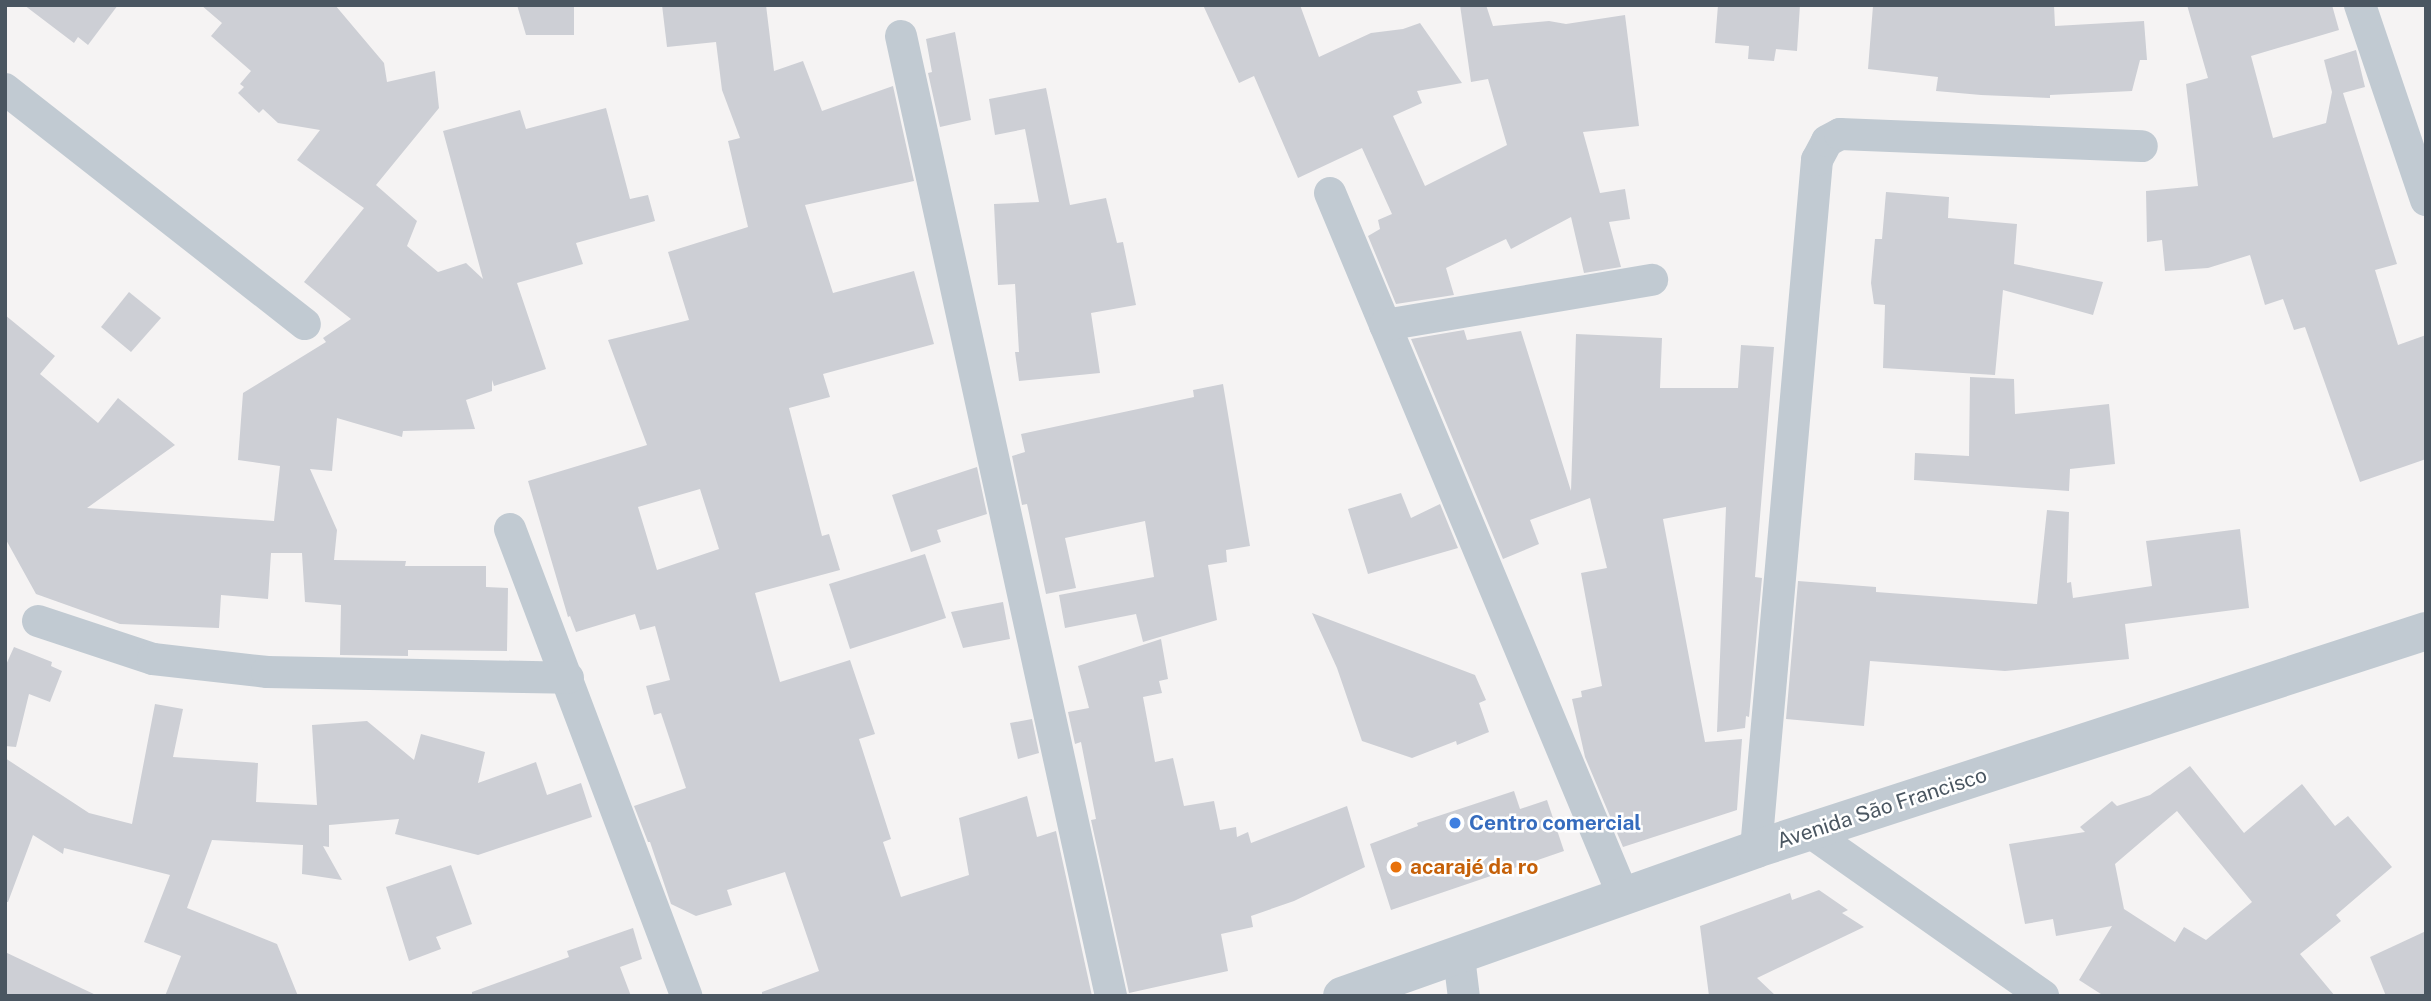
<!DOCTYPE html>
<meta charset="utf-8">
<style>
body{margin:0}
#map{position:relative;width:2431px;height:1001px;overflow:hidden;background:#f5f3f3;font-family:"Public Sans",sans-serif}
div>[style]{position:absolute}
.building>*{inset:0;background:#cdcfd5}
.minor>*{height:32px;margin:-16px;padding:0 16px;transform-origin:16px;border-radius:16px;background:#c1cad2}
.tertiary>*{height:38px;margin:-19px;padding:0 19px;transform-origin:19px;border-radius:19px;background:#c1cad2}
.dots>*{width:19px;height:19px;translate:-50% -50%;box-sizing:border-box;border:4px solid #fff;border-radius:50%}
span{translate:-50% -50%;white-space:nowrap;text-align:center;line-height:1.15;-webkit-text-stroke:5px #fff;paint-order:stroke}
.street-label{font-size:21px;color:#4a5661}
.shop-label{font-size:21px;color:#366cbe;font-weight:700}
.left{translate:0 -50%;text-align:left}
.food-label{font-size:21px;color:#c56008;font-weight:700}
.frame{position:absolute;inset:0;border:7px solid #4a5661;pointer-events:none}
</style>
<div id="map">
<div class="building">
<div style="clip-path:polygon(24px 5px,118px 5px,88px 45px,78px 37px,74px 43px)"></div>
<div style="clip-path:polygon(201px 5px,335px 5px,384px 63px,387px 82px,435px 71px,439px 108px,376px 185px,417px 221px,407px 246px,438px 272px,466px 263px,483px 279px,443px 131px,520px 110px,526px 129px,606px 108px,630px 199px,648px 195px,655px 221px,576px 243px,583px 264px,517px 283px,546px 369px,494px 386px,492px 380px,492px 391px,466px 400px,475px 429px,403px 431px,402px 437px,337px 418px,332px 471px,310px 469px,337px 530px,334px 560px,406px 561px,405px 566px,486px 566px,486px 587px,508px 588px,507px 651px,408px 650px,408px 656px,340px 655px,341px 605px,305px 602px,302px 553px,271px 553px,268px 599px,221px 595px,219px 628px,120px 624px,36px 594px,5px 538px,5px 315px,55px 356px,40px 374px,98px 423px,118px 398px,175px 445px,87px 508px,274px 521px,280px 466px,238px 460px,243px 393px,326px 342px,323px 338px,351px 319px,304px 282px,364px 208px,297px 160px,320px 130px,278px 123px,263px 109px,259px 113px,238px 93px,244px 87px,240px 84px,251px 71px,211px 36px,222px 23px)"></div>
<div style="clip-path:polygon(517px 5px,574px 5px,574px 35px,526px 35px)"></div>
<div style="clip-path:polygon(evenodd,662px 5px,766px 5px,774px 71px,803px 61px,822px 111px,893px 86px,914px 181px,805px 205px,833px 293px,914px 271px,934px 344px,823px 374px,830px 397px,789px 408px,822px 536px,829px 534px,840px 570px,755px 593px,780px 682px,850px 660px,875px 734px,859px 739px,891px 839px,883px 842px,901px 897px,969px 875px,959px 818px,1027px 796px,1037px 837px,1056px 831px,1092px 996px,762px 996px,762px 992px,819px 971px,785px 872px,727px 890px,732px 905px,696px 916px,671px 904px,650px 842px,648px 842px,634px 806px,686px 788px,661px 713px,654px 715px,646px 686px,670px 680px,655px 626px,640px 630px,635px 614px,576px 632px,570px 616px,568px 617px,528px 481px,647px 445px,608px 340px,689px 320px,668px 252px,748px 227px,728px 141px,740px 138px,722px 90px,716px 42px,667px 47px,662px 5px,700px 489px,719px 549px,657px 570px,638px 507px,700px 489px)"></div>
<div style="clip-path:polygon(1203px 5px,1300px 5px,1319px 57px,1371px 33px,1403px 29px,1420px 23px,1462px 83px,1417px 91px,1422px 103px,1393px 116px,1425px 186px,1507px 145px,1488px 79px,1471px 82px,1460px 5px,1486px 5px,1493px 26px,1549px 21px,1566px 24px,1625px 15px,1639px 126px,1583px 132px,1600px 193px,1625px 189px,1630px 219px,1609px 222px,1621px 267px,1584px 273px,1571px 217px,1511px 249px,1506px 239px,1446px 268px,1454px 295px,1396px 304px,1368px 236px,1380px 229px,1378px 220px,1392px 214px,1362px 148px,1298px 178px,1254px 76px,1239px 83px)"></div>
<div style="clip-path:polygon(1718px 5px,1800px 5px,1797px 51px,1776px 49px,1774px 61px,1748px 59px,1749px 46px,1715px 43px)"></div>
<div style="clip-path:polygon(2054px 5px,2055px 26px,2144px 21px,2147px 60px,2140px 60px,2132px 91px,2050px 95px,2050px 98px,1981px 95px,1936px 91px,1938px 77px,1868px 69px,1873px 6px)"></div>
<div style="clip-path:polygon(2187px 5px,2332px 5px,2339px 30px,2251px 56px,2273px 138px,2326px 123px,2332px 92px,2324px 60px,2356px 50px,2365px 87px,2343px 93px,2397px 264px,2375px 270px,2398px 345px,2426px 335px,2426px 459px,2360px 482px,2305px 327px,2294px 330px,2283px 299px,2265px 305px,2250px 255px,2208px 268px,2165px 271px,2162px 240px,2147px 242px,2146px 191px,2198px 186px,2186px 84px,2208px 78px)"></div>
<div style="clip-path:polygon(955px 32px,971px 120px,940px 127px,928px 73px,932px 72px,926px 39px)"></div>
<div style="clip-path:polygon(1046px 88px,1070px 205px,1106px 198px,1117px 243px,1123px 242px,1136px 305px,1091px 313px,1100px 373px,1019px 381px,1015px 352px,1019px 352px,1015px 284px,998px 285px,994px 204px,1039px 202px,1025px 129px,995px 135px,989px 99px)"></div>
<div style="clip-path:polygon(1886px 192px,1949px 197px,1948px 218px,2017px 224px,2014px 264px,2103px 282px,2093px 315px,2003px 290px,1995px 375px,1883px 368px,1885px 305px,1874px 304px,1871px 283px,1875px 239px,1882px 239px)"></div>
<div style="clip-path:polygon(129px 292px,161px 318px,131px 352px,101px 327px)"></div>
<div style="clip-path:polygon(1464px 330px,1467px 340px,1521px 331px,1571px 491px,1576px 334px,1662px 338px,1660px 388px,1738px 388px,1741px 345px,1774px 347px,1755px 577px,1762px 578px,1749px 717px,1746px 716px,1745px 728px,1717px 732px,1726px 507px,1663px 519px,1705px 742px,1742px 739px,1737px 810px,1623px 847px,1585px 757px,1572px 699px,1582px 697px,1581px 691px,1602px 686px,1581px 573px,1607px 568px,1590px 498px,1530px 520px,1539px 544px,1503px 559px,1411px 339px)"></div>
<div style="clip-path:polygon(1970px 377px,2014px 379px,2015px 414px,2109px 404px,2115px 464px,2070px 469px,2069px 491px,1914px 480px,1915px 453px,1969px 456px)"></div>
<div style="clip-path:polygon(1223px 384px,1250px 546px,1226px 550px,1227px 562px,1208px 565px,1217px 620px,1143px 642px,1136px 614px,1065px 628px,1059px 595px,1154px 577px,1145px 521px,1065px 538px,1076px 588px,1046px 594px,1027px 504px,1022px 505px,1012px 456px,1025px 452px,1021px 434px,1194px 397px,1193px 390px)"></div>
<div style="clip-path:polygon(977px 467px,987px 514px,937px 530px,941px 542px,911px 552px,892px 495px)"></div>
<div style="clip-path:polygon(1401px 493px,1411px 518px,1440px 504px,1458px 548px,1368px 574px,1348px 509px)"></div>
<div style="clip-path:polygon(2047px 510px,2069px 512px,2067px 583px,2071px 582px,2073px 598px,2152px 586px,2146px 541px,2240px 529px,2249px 608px,2125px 624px,2129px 659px,2005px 671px,1870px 661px,1864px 726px,1786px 719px,1798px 581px,1876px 587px,1876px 592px,2037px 604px)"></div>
<div style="clip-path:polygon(925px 554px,946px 618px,850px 649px,829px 584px)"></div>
<div style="clip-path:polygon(1003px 602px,1010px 639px,963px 648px,951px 612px)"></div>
<div style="clip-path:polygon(1312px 613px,1475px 675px,1486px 700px,1479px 703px,1489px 732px,1457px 745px,1456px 741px,1412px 758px,1362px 741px,1337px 668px)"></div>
<div style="clip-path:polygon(1161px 639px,1168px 679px,1159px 681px,1162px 693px,1143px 697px,1155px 762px,1173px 758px,1184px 806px,1214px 801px,1220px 830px,1236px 827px,1237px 837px,1248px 832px,1251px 843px,1347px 806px,1365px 867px,1294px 901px,1251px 916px,1253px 927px,1221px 934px,1228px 971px,1129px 993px,1091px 820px,1096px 819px,1081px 742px,1075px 744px,1068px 712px,1089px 708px,1078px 666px)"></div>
<div style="clip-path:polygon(14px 647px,52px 662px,51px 666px,62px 671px,50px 702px,29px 694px,16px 747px,5px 746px,5px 667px)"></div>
<div style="clip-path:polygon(155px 704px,183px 709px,173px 757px,258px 763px,256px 802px,317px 805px,312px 725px,367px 721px,414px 760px,421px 734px,485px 752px,478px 783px,536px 762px,547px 795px,581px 783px,592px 817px,478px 855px,395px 834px,399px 819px,329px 825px,329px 847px,323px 846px,342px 880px,302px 874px,303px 845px,212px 840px,187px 908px,277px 944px,298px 996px,165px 996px,181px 956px,144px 942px,170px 875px,64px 848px,63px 854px,33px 835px,8px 902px,5px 902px,5px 758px,89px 813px,132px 824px)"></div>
<div style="clip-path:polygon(1032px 719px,1039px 753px,1018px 759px,1010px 723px)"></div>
<div style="clip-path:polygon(evenodd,2190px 766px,2244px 833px,2302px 784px,2335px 826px,2348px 816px,2392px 867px,2336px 915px,2341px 921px,2300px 954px,2335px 996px,2104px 996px,2079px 980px,2112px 926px,2056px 936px,2053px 919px,2025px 924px,2009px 844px,2085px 832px,2080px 827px,2112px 801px,2117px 806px,2150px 795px,2190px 766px,2177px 811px,2252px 902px,2206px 940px,2184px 927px,2175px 942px,2124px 909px,2115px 864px,2177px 811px)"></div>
<div style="clip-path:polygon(1514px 791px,1520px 809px,1547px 800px,1564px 851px,1391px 910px,1370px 844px,1418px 826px,1417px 823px)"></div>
<div style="clip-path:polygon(451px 865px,472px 924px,436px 937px,441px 949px,409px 961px,386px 887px)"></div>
<div style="clip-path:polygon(1819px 890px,1848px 910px,1842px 913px,1864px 927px,1757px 978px,1776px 996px,1709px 996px,1700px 926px,1790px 893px,1792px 900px)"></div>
<div style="clip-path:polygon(633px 928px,642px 959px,620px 967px,631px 996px,472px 996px,472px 992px,569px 957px,567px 951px)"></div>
<div style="clip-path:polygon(2426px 931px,2426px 996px,2386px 996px,2370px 957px)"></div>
<div style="clip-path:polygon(5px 952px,98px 996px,5px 996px)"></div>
</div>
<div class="minor">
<div style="left:2360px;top:5px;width:206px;rotate:71.3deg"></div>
<div style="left:901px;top:36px;width:983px;rotate:77.66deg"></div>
<div style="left:5px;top:89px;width:381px;rotate:38.1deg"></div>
<div style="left:1330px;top:193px;width:761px;rotate:67.35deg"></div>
<div style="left:1385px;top:325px;width:271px;rotate:-9.6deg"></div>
<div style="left:510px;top:529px;width:499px;rotate:69.3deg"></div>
<div style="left:38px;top:621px;width:121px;rotate:18.3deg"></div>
<div style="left:153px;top:659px;width:115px;rotate:6.5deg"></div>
<div style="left:267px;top:672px;width:301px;rotate:1.1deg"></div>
<div style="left:1810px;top:832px;width:285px;rotate:35.1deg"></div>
<div style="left:1756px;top:849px;width:692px;rotate:-84.94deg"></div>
<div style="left:1817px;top:160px;width:21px;rotate:-62deg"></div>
<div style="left:1827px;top:141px;width:15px;rotate:-28deg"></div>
<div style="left:1840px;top:134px;width:302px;rotate:2.3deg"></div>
<div style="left:1459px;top:957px;width:39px;rotate:83deg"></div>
</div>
<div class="tertiary">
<div style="left:1342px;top:996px;width:439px;rotate:-19.5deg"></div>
<div style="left:1756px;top:849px;width:705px;rotate:-18.02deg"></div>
</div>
<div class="dots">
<div style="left:1455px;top:823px;background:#3f7fe0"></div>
<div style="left:1396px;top:867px;background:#e8710a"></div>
</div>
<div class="street-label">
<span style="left:1882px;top:808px;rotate:-18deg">Avenida São Francisco</span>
</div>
<div class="shop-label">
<span class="left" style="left:1469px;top:823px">Centro comercial</span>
</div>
<div class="food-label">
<span class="left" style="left:1410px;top:867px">acarajé da ro</span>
</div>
<div class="frame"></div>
</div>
